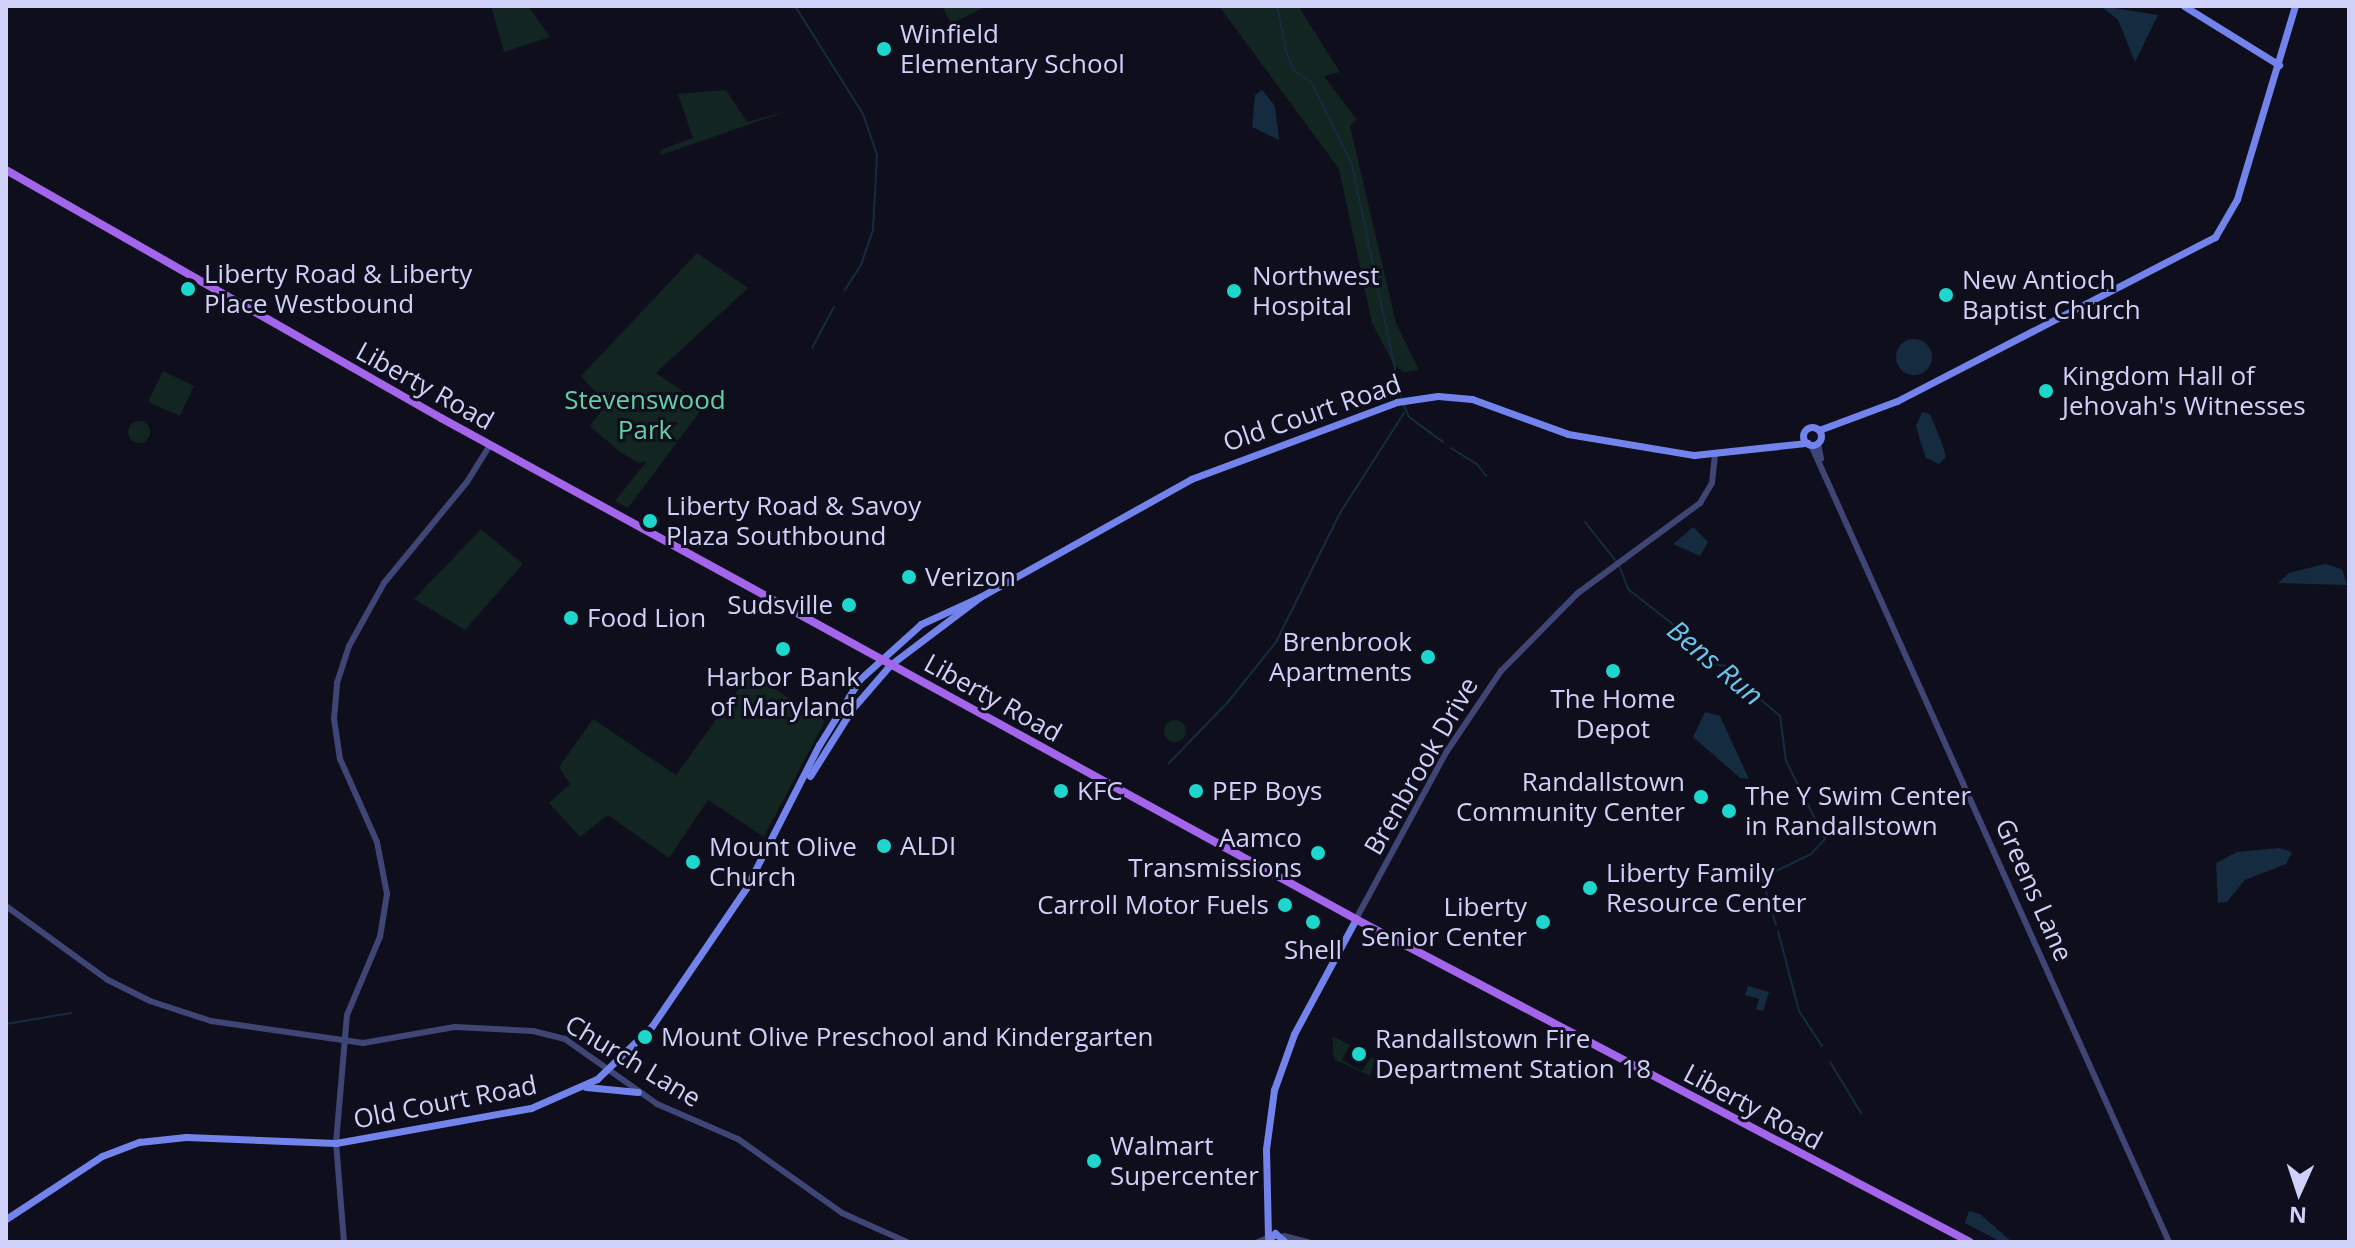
<!DOCTYPE html>
<style>
body{margin:0}
#map{position:relative;width:2355px;height:1248px;overflow:hidden;background:#0e0e1c;font-family:"Open Sans",sans-serif}
div>[style]{position:absolute}
.green>*{inset:0;background:#122521}
.round{border-radius:50%}
.water>*{inset:0;background:#152c40}
.stream>*{height:2px;margin:-1px;padding:0 1px;transform-origin:1px;border-radius:1px;background:#152c40}
.tertiary>*{height:6px;margin:-3px;padding:0 3px;transform-origin:3px;border-radius:3px;background:#3f4675}
.secondary>*{height:7px;margin:-3.5px;padding:0 3.5px;transform-origin:3.5px;border-radius:3.5px;background:#7383ec}
.secondary>.ring{margin:-3.5px;padding:0;box-sizing:content-box;background:none;border:7px solid #7383ec;border-radius:50%}
.primary>*{height:8px;margin:-4px;padding:0 4px;transform-origin:4px;border-radius:4px;background:#a365ea}
.dots>*{width:22px;height:22px;translate:-50% -50%;box-sizing:border-box;border:4px solid #0e0e1c;border-radius:50%}
span{translate:-50% -50%;white-space:nowrap;text-align:center;line-height:1.15;-webkit-text-stroke:6px #0e0e1c;paint-order:stroke}
.poi-label{font-size:26px;color:#d0d1f9}
.left{translate:0 -50%;text-align:left}
.right{translate:-100% -50%;text-align:right}
.street-label{font-size:26px;color:#d0d1f9}
.park-label{font-size:26px;color:#66cea3}
.water-label{font-size:28px;color:#6bc4eb;font-style:italic}
.frame{position:absolute;inset:0;border:8px solid #d0d1f9;pointer-events:none}
.north{position:absolute;left:2259px;top:1152px;width:80px;height:80px;-webkit-text-stroke:6px #0e0e1c;paint-order:stroke;rotate:183deg;font-size:22px;font-weight:700;line-height:32px;text-align:center;color:#d0d1f9}
.north::after{content:'';display:block;margin:auto;width:28px;height:36px;background:#d0d1f9;clip-path:polygon(50% 0,100% 100%,50% 72%,0 100%)}
</style>
<div id="map">
<div class="green">
<div style="clip-path:polygon(491px 6px,528px 6px,550px 37px,504px 52px)"></div>
<div style="clip-path:polygon(942px 6px,987px 6px,951px 24px)"></div>
<div style="clip-path:polygon(1219px 6px,1298px 6px,1340px 72px,1324px 76px,1357px 120px,1350px 126px,1396px 323px,1419px 370px,1404px 372px,1394px 365px,1372px 323px,1339px 169px)"></div>
<div style="clip-path:polygon(726px 90px,747px 122px,788px 111px,661px 155px,660px 150px,693px 138px,678px 94px)"></div>
<div style="clip-path:polygon(697px 253px,748px 288px,656px 373px,704px 406px,628px 508px,615px 501px,647px 461px,639px 463px,620px 452px,590px 426px,606px 404px,581px 376px)"></div>
<div style="clip-path:polygon(163px 371px,194px 386px,180px 416px,148px 402px)"></div>
<div class="round" style="left:128px;top:421px;width:22px;height:22px"></div>
<div style="clip-path:polygon(481px 529px,523px 564px,465px 630px,414px 599px)"></div>
<div style="clip-path:polygon(750px 673px,825px 721px,764px 837px,708px 800px,669px 858px,608px 815px,580px 837px,549px 803px,570px 784px,559px 767px,593px 719px,676px 775px)"></div>
<div class="round" style="left:1164px;top:720px;width:22px;height:22px"></div>
<div style="clip-path:polygon(1332px 1036px,1350px 1045px,1342px 1060px,1362px 1071px,1371px 1057px,1375px 1059px,1370px 1076px,1334px 1059px)"></div>
</div>
<div class="water">
<div style="clip-path:polygon(2101px 6px,2158px 15px,2135px 62px,2118px 20px)"></div>
<div style="clip-path:polygon(1262px 90px,1275px 106px,1279px 140px,1252px 127px,1255px 95px)"></div>
<div class="round" style="left:1896px;top:339px;width:36px;height:36px"></div>
<div style="clip-path:polygon(1922px 412px,1930px 414px,1942px 443px,1946px 457px,1939px 464px,1926px 458px,1920px 440px,1916px 426px)"></div>
<div style="clip-path:polygon(1693px 527px,1708px 542px,1700px 556px,1673px 544px)"></div>
<div style="clip-path:polygon(2325px 564px,2342px 569px,2347px 585px,2278px 583px,2289px 573px)"></div>
<div style="clip-path:polygon(1705px 712px,1720px 716px,1749px 779px,1740px 778px,1693px 737px)"></div>
<div style="clip-path:polygon(2279px 848px,2292px 852px,2286px 864px,2245px 880px,2227px 902px,2218px 903px,2216px 863px,2237px 852px)"></div>
<div style="clip-path:polygon(1748px 986px,1769px 992px,1763px 1011px,1756px 1009px,1759px 999px,1745px 995px)"></div>
<div style="clip-path:polygon(1969px 1211px,1980px 1214px,2012px 1242px,2001px 1242px,1965px 1223px)"></div>
</div>
<div class="stream">
<div style="left:795px;top:6px;width:128px;rotate:57.8deg"></div>
<div style="left:863px;top:114px;width:43px;rotate:71.1deg"></div>
<div style="left:877px;top:155px;width:75px;rotate:93.1deg"></div>
<div style="left:873px;top:230px;width:37px;rotate:109deg"></div>
<div style="left:861px;top:265px;width:30px;rotate:123deg"></div>
<div style="left:1277px;top:6px;width:50px;rotate:78.5deg"></div>
<div style="left:1287px;top:55px;width:18px;rotate:63deg"></div>
<div style="left:1295px;top:71px;width:21px;rotate:35deg"></div>
<div style="left:1312px;top:83px;width:91px;rotate:64deg"></div>
<div style="left:1352px;top:165px;width:237px;rotate:78.1deg"></div>
<div style="left:812px;top:348px;width:47px;rotate:-61.8deg"></div>
<div style="left:1403px;top:403px;width:15px;rotate:67deg"></div>
<div style="left:1409px;top:417px;width:42px;rotate:36.3deg"></div>
<div style="left:1451px;top:448px;width:31px;rotate:32deg"></div>
<div style="left:1477px;top:464px;width:15px;rotate:53deg"></div>
<div style="left:1585px;top:522px;width:55px;rotate:51.7deg"></div>
<div style="left:1619px;top:565px;width:26px;rotate:69deg"></div>
<div style="left:1628px;top:589px;width:95px;rotate:38.2deg"></div>
<div style="left:1703px;top:648px;width:21px;rotate:53deg"></div>
<div style="left:1716px;top:665px;width:14px;rotate:4deg"></div>
<div style="left:1730px;top:666px;width:16px;rotate:60deg"></div>
<div style="left:1738px;top:680px;width:55px;rotate:40.6deg"></div>
<div style="left:1780px;top:716px;width:45px;rotate:82.4deg"></div>
<div style="left:1786px;top:761px;width:87px;rotate:63.4deg"></div>
<div style="left:1825px;top:839px;width:21px;rotate:133deg"></div>
<div style="left:1811px;top:854px;width:55px;rotate:153.9deg"></div>
<div style="left:1762px;top:878px;width:49px;rotate:73.4deg"></div>
<div style="left:1169px;top:763px;width:85px;rotate:-46deg"></div>
<div style="left:1228px;top:702px;width:77px;rotate:-51.3deg"></div>
<div style="left:1276px;top:642px;width:144px;rotate:-63.6deg"></div>
<div style="left:1340px;top:513px;width:119px;rotate:-57.4deg"></div>
<div style="left:1778px;top:931px;width:83px;rotate:75.3deg"></div>
<div style="left:1799px;top:1011px;width:42px;rotate:56.7deg"></div>
<div style="left:6px;top:1024px;width:66px;rotate:-9.6deg"></div>
<div style="left:1830px;top:1062px;width:60px;rotate:58.7deg"></div>
</div>
<div class="tertiary">
<div style="left:1818px;top:443px;width:16px;rotate:79deg"></div>
<div style="left:1811px;top:445px;width:874px;rotate:65.81deg"></div>
<div style="left:6px;top:906px;width:126px;rotate:36deg"></div>
<div style="left:108px;top:980px;width:47px;rotate:26.6deg"></div>
<div style="left:150px;top:1001px;width:64px;rotate:18.2deg"></div>
<div style="left:211px;top:1021px;width:154px;rotate:8.2deg"></div>
<div style="left:363px;top:1043px;width:93px;rotate:-9.9deg"></div>
<div style="left:455px;top:1027px;width:78px;rotate:2.9deg"></div>
<div style="left:533px;top:1031px;width:33px;rotate:14deg"></div>
<div style="left:565px;top:1039px;width:113px;rotate:35.2deg"></div>
<div style="left:657px;top:1104px;width:88px;rotate:23.4deg"></div>
<div style="left:738px;top:1139px;width:128px;rotate:35.4deg"></div>
<div style="left:842px;top:1213px;width:71px;rotate:24deg"></div>
<div style="left:1356px;top:919px;width:191px;rotate:-61.6deg"></div>
<div style="left:1447px;top:751px;width:97px;rotate:-56deg"></div>
<div style="left:1501px;top:671px;width:110px;rotate:-45.4deg"></div>
<div style="left:1578px;top:593px;width:152px;rotate:-36.4deg"></div>
<div style="left:1700px;top:503px;width:23px;rotate:-59deg"></div>
<div style="left:1712px;top:483px;width:27px;rotate:-84deg"></div>
<div style="left:1284px;top:1236px;width:25px;rotate:14deg"></div>
<div style="left:344px;top:1242px;width:99px;rotate:-94.6deg"></div>
<div style="left:336px;top:1143px;width:128px;rotate:-85.1deg"></div>
<div style="left:347px;top:1015px;width:85px;rotate:-67.1deg"></div>
<div style="left:380px;top:937px;width:44px;rotate:-80.8deg"></div>
<div style="left:387px;top:894px;width:53px;rotate:-100.9deg"></div>
<div style="left:377px;top:842px;width:91px;rotate:-114deg"></div>
<div style="left:340px;top:759px;width:40px;rotate:-98.5deg"></div>
<div style="left:334px;top:719px;width:36px;rotate:-85deg"></div>
<div style="left:337px;top:683px;width:39px;rotate:-72deg"></div>
<div style="left:349px;top:646px;width:72px;rotate:-60.9deg"></div>
<div style="left:384px;top:583px;width:131px;rotate:-50.6deg"></div>
<div style="left:467px;top:482px;width:44px;rotate:-58.1deg"></div>
<div style="left:1258px;top:1242px;width:11px;rotate:-22deg"></div>
</div>
<div class="secondary">
<div style="left:2184px;top:6px;width:112px;rotate:31.8deg"></div>
<div class="ring" style="left:1803px;top:427px;width:11px;height:11px"></div>
<div style="left:1819px;top:430px;width:83px;rotate:-20.4deg"></div>
<div style="left:1897px;top:401px;width:358px;rotate:-27.3deg"></div>
<div style="left:2215px;top:237px;width:44px;rotate:-59.9deg"></div>
<div style="left:2237px;top:199px;width:202px;rotate:-73.3deg"></div>
<div style="left:810px;top:776px;width:79px;rotate:-57.9deg"></div>
<div style="left:852px;top:709px;width:58px;rotate:-49.2deg"></div>
<div style="left:890px;top:665px;width:113px;rotate:-37.1deg"></div>
<div style="left:980px;top:597px;width:242px;rotate:-29.2deg"></div>
<div style="left:1191px;top:479px;width:220px;rotate:-20.5deg"></div>
<div style="left:1397px;top:402px;width:41px;rotate:-8.3deg"></div>
<div style="left:1438px;top:396px;width:34px;rotate:5deg"></div>
<div style="left:1472px;top:399px;width:102px;rotate:20deg"></div>
<div style="left:1568px;top:434px;width:128px;rotate:9.5deg"></div>
<div style="left:1694px;top:455px;width:114px;rotate:-6.1deg"></div>
<div style="left:586px;top:1087px;width:52px;rotate:5.5deg"></div>
<div style="left:6px;top:1219px;width:115px;rotate:-33.3deg"></div>
<div style="left:102px;top:1156px;width:40px;rotate:-21deg"></div>
<div style="left:139px;top:1142px;width:47px;rotate:-6.1deg"></div>
<div style="left:186px;top:1137px;width:150px;rotate:2.3deg"></div>
<div style="left:336px;top:1143px;width:198px;rotate:-10.2deg"></div>
<div style="left:531px;top:1108px;width:72px;rotate:-23.7deg"></div>
<div style="left:597px;top:1079px;width:76px;rotate:-43.9deg"></div>
<div style="left:652px;top:1026px;width:167px;rotate:-55.7deg"></div>
<div style="left:746px;top:888px;width:161px;rotate:-63deg"></div>
<div style="left:819px;top:745px;width:78px;rotate:-58.2deg"></div>
<div style="left:860px;top:679px;width:82px;rotate:-42deg"></div>
<div style="left:921px;top:624px;width:65px;rotate:-24.6deg"></div>
<div style="left:1268px;top:1237px;width:88px;rotate:-91.3deg"></div>
<div style="left:1266px;top:1149px;width:60px;rotate:-82.3deg"></div>
<div style="left:1274px;top:1090px;width:59px;rotate:-70.3deg"></div>
<div style="left:1294px;top:1034px;width:131px;rotate:-61.7deg"></div>
<div style="left:1267px;top:1242px;width:12px;rotate:-48deg"></div>
<div style="left:1275px;top:1233px;width:13px;rotate:42deg"></div>
</div>
<div class="primary">
<div style="left:6px;top:170px;width:501px;rotate:29.69deg"></div>
<div style="left:441px;top:418px;width:1053px;rotate:28.71deg"></div>
<div style="left:1365px;top:924px;width:683px;rotate:27.73deg"></div>
</div>
<div class="dots">
<div style="left:884px;top:49px;background:#1dd7cc"></div>
<div style="left:188px;top:289px;background:#1dd7cc"></div>
<div style="left:1234px;top:291px;background:#1dd7cc"></div>
<div style="left:1946px;top:295px;background:#1dd7cc"></div>
<div style="left:2046px;top:391px;background:#1dd7cc"></div>
<div style="left:650px;top:521px;background:#1dd7cc"></div>
<div style="left:909px;top:577px;background:#1dd7cc"></div>
<div style="left:849px;top:605px;background:#1dd7cc"></div>
<div style="left:571px;top:618px;background:#1dd7cc"></div>
<div style="left:783px;top:649px;background:#1dd7cc"></div>
<div style="left:1428px;top:657px;background:#1dd7cc"></div>
<div style="left:1613px;top:671px;background:#1dd7cc"></div>
<div style="left:1061px;top:791px;background:#1dd7cc"></div>
<div style="left:1196px;top:791px;background:#1dd7cc"></div>
<div style="left:1701px;top:797px;background:#1dd7cc"></div>
<div style="left:1729px;top:811px;background:#1dd7cc"></div>
<div style="left:884px;top:846px;background:#1dd7cc"></div>
<div style="left:1318px;top:853px;background:#1dd7cc"></div>
<div style="left:693px;top:862px;background:#1dd7cc"></div>
<div style="left:1590px;top:888px;background:#1dd7cc"></div>
<div style="left:1285px;top:905px;background:#1dd7cc"></div>
<div style="left:1313px;top:922px;background:#1dd7cc"></div>
<div style="left:1543px;top:922px;background:#1dd7cc"></div>
<div style="left:645px;top:1037px;background:#1dd7cc"></div>
<div style="left:1359px;top:1054px;background:#1dd7cc"></div>
<div style="left:1094px;top:1161px;background:#1dd7cc"></div>
</div>
<div class="poi-label">
<span class="left" style="left:900px;top:49px">Winfield<br>Elementary School</span>
<span class="left" style="left:204px;top:289px">Liberty Road &amp; Liberty<br>Place Westbound</span>
<span class="left" style="left:1252px;top:291px">Northwest<br>Hospital</span>
<span class="left" style="left:1962px;top:295px">New Antioch<br>Baptist Church</span>
<span class="left" style="left:2062px;top:391px">Kingdom Hall of<br>Jehovah's Witnesses</span>
<span class="left" style="left:666px;top:521px">Liberty Road &amp; Savoy<br>Plaza Southbound</span>
<span class="left" style="left:925px;top:577px">Verizon</span>
<span class="right" style="left:833px;top:605px">Sudsville</span>
<span class="left" style="left:587px;top:618px">Food Lion</span>
<span class="right" style="left:1412px;top:657px">Brenbrook<br>Apartments</span>
<span style="left:783px;top:692px">Harbor Bank<br>of Maryland</span>
<span style="left:1613px;top:714px">The Home<br>Depot</span>
<span class="right" style="left:1685px;top:797px">Randallstown<br>Community Center</span>
<span class="left" style="left:1077px;top:791px">KFC</span>
<span class="left" style="left:1212px;top:791px">PEP Boys</span>
<span class="left" style="left:1745px;top:811px">The Y Swim Center<br>in Randallstown</span>
<span class="right" style="left:1302px;top:853px">Aamco<br>Transmissions</span>
<span class="left" style="left:900px;top:846px">ALDI</span>
<span class="left" style="left:709px;top:862px">Mount Olive<br>Church</span>
<span class="left" style="left:1606px;top:888px">Liberty Family<br>Resource Center</span>
<span class="right" style="left:1269px;top:905px">Carroll Motor Fuels</span>
<span class="right" style="left:1527px;top:922px">Liberty<br>Senior Center</span>
<span style="left:1313px;top:950px">Shell</span>
<span class="left" style="left:661px;top:1037px">Mount Olive Preschool and Kindergarten</span>
<span class="left" style="left:1375px;top:1054px">Randallstown Fire<br>Department Station 18</span>
<span class="left" style="left:1110px;top:1161px">Walmart<br>Supercenter</span>
</div>
<div class="street-label">
<span style="left:425px;top:386px;rotate:29deg">Liberty Road</span>
<span style="left:1312px;top:413px;rotate:-19deg">Old Court Road</span>
<span style="left:993px;top:698px;rotate:29deg">Liberty Road</span>
<span style="left:1421px;top:766px;rotate:-60deg">Brenbrook Drive</span>
<span style="left:2034px;top:890px;rotate:66deg">Greens Lane</span>
<span style="left:633px;top:1061px;rotate:31deg">Church Lane</span>
<span style="left:445px;top:1102px;rotate:-11deg">Old Court Road</span>
<span style="left:1753px;top:1107px;rotate:28deg">Liberty Road</span>
</div>
<div class="park-label">
<span style="left:645px;top:415px">Stevenswood<br>Park</span>
</div>
<div class="water-label">
<span style="left:1716px;top:662px;rotate:40deg">Bens Run</span>
</div>
<div class="frame"></div>
<div class="north">N</div>
</div>
